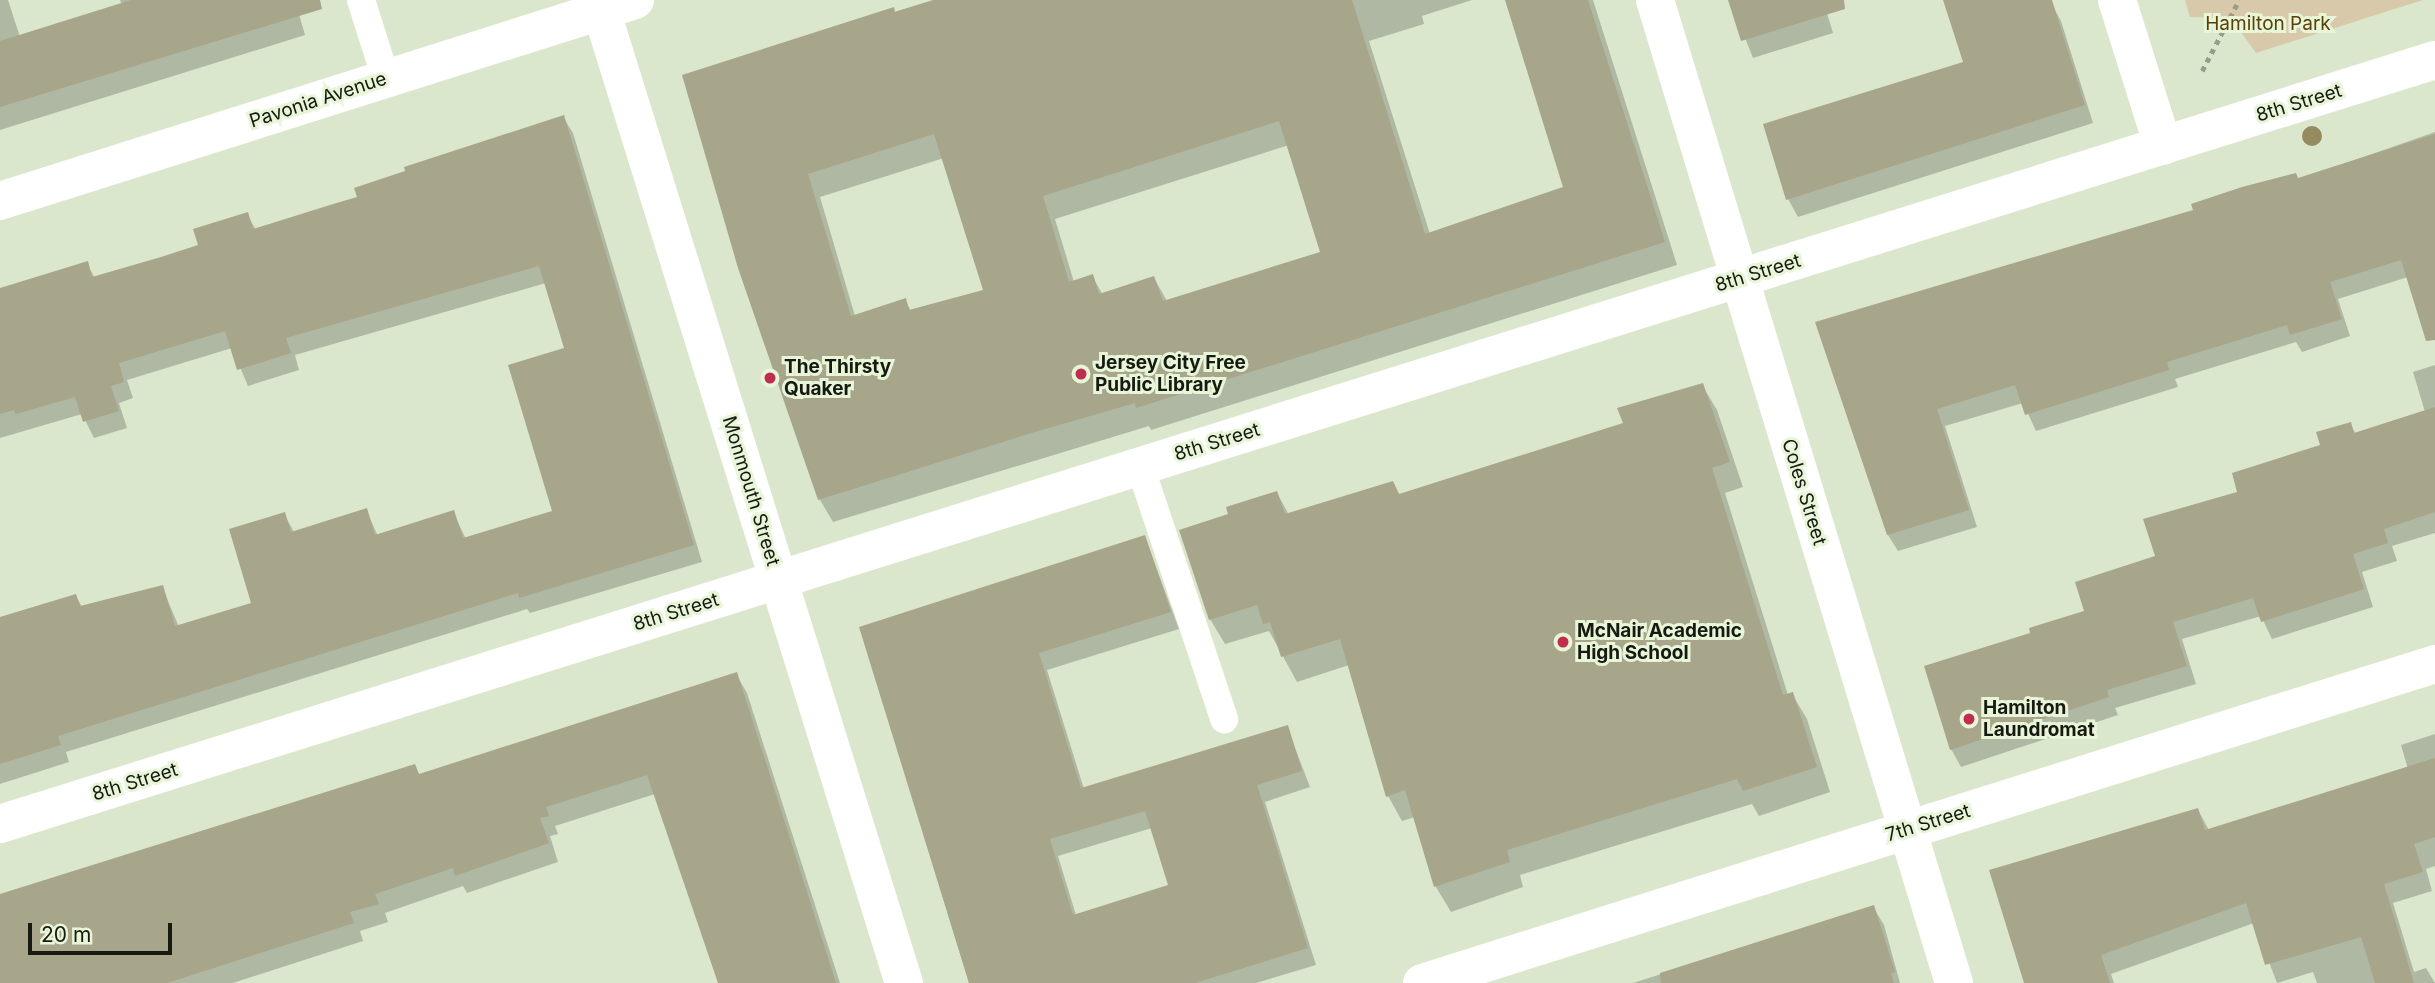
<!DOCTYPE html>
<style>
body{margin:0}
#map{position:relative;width:2435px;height:983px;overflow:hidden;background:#dbe7cc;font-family:Inter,sans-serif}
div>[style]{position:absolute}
.green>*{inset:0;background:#d9c9ab}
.shadow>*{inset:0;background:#0003}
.building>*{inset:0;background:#a7a58a}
.path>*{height:4.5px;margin-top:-2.25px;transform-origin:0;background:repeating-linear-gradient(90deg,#959e89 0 5px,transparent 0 10px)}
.service>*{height:28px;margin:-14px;padding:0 14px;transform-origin:14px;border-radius:14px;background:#fff}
.minor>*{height:38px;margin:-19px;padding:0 19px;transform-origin:19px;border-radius:19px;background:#fff}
.tertiary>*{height:38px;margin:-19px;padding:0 19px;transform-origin:19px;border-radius:19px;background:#fff}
.trees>*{width:20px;height:20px;margin:-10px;border-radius:50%;background:#948b5f}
.dots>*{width:19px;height:19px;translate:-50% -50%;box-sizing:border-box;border:4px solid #e8f5d9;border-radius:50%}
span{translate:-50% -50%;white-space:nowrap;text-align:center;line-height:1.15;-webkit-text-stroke:6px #e8f5d9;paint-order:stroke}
.park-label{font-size:19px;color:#594006}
.street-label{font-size:19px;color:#161a10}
.poi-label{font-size:19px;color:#161a10;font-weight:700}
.left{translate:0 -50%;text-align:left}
.scale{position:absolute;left:28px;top:923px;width:144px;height:32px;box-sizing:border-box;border:4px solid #161a10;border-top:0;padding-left:9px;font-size:21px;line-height:24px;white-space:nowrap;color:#161a10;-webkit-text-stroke:5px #e8f5d9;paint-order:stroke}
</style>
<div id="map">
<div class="green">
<div style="clip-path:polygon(2185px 0,2423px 0,2256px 53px,2238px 28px,2218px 18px,2190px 17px)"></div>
</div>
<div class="shadow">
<div style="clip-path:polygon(0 0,8px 0,20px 37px,122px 5px,120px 0,295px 0,305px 35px,0 130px)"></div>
<div style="clip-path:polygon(evenodd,933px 0,1472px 0,1422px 16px,1424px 24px,1369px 41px,1430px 234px,1566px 188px,1507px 0,1593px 0,1677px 265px,1151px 430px,1149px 426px,833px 522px,820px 500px,685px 77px,933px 0,1289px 145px,1322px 253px,1167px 301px,1154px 278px,1103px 295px,1092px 276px,1074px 282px,1055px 219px,1289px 145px,933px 0,944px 158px,986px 292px,911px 311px,905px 300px,855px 316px,820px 197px,944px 158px)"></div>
<div style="clip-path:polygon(1730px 0,1823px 0,1833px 33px,1753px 58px)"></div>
<div style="clip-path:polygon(1945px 0,2051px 3px,2061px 21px,2093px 123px,1798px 217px,1788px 199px,1965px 63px)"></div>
<div style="clip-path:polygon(563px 117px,573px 133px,702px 562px,530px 613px,527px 609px,66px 752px,69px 762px,0 784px,0 621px,76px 596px,82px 607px,162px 587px,179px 627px,254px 604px,284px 514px,294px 532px,366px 510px,378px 536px,453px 512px,466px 539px,554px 512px,566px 349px,546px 283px,295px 355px,299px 370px,248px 386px,232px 348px,127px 380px,133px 398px,119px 403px,127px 428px,94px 438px,82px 414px,0 438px,0 291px,87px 264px,95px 278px,200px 246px,247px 214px,256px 230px,359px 198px)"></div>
<div style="clip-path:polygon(2435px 132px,2435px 315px,2408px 277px,2338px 299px,2350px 336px,2302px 352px,2296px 342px,2175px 379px,2178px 387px,2036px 431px,2023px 403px,1945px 426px,1977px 527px,1898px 551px,1888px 535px,1817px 323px,2298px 180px)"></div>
<div style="clip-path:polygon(2435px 365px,2435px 533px,2392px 546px,2397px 561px,2362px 572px,2373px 607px,2272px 639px,2261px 616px,2182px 639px,2196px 684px,2115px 708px,2118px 715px,1961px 767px,1951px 749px,2033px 634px,2086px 612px,2240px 493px,2322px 446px,2350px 424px,2356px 434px,2425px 412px,2413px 372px)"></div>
<div style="clip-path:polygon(1702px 385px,1717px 410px,1743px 487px,1725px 493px,1788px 695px,1792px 694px,1807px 719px,1830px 792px,1759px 816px,1752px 804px,1520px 875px,1523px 887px,1451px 912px,1436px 887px,1415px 817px,1402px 821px,1388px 796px,1349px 665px,1297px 682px,1269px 631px,1225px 644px,1210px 619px,1230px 515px,1277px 493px,1289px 515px,1393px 483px,1400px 496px,1625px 424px)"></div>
<div style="clip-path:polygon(evenodd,1145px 537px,1179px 629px,1047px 670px,1084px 789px,1287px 727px,1310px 787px,1265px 802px,1316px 965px,1256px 983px,969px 983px,861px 628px,1145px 537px,1152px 828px,1170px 886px,1076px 915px,1058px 856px,1152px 828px)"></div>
<div style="clip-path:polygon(736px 674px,747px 693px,840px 983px,720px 983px,655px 794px,555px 826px,558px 834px,550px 836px,558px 862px,467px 893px,463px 886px,385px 913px,388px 922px,360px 931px,363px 941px,233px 983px,0 983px,0 898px,414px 766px,420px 776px)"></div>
<div style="clip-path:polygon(2435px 734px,2435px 866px,2426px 869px,2432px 891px,2393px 903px,2414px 972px,2426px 968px,2435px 983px,2317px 983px,2313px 972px,2277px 983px,2254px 923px,2111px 974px,2114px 983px,2026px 983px,2198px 810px,2209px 830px,2408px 769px,2401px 745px)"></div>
<div style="clip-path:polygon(1873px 907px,1884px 925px,1900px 983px,1633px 983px)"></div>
</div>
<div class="building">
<div style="clip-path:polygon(131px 0,320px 0,322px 9px,0 107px,0 41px)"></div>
<div style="clip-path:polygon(evenodd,934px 0,1352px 0,1425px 234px,1563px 187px,1505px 0,1588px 0,1665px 242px,1136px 408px,1135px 403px,1028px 434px,818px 500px,738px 268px,682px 75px,894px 7px,895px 12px,934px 0,1279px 121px,1320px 252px,1163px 301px,1154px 276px,1099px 294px,1093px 274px,1069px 282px,1043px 196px,1279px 121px,934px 0,934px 134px,983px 290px,909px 310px,906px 298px,851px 316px,808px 174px,934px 134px)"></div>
<div style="clip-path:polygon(1728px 0,1844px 0,1845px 9px,1741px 41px)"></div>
<div style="clip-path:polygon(1943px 0,2052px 0,2085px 105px,1786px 200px,1763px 124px,1963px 62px)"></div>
<div style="clip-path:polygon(564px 115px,694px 545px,519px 598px,518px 593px,58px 736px,61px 745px,0 764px,0 617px,76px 594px,80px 606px,163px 585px,175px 626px,251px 603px,229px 529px,285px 512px,291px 532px,367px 508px,375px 535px,454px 510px,463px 538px,552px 511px,508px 365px,564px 348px,539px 266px,286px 338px,291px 353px,237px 370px,225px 331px,119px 363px,124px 382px,111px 386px,119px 411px,83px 422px,75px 397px,16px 414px,14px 410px,0 414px,0 288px,88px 261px,92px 277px,161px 257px,198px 245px,193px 229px,248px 212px,253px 229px,330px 205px,357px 197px,354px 188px,405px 171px,404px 167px)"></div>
<div style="clip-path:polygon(2435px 134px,2435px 340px,2426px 341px,2401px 260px,2330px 282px,2342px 319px,2290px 335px,2287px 325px,2167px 362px,2169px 370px,2025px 415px,2015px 385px,1937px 409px,1969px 510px,1887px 535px,1815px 322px,2193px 210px,2191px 204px,2242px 187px,2296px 173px,2298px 178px)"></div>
<div style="clip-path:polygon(1703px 383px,1730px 462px,1712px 468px,1783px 695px,1793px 692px,1817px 767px,1743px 791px,1737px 779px,1507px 850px,1510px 862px,1434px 887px,1405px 790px,1386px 797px,1340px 639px,1281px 657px,1270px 622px,1263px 624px,1257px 605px,1209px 620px,1179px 530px,1228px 514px,1226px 507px,1277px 491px,1285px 514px,1393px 481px,1399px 494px,1623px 423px,1617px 408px)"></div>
<div style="clip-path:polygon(2435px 407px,2435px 512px,2384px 529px,2388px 543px,2353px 554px,2364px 589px,2261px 622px,2253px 598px,2173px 622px,2187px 666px,2107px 690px,2109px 697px,1950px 750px,1924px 666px,2030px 633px,2029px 628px,2084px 611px,2075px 582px,2155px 556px,2143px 519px,2237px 492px,2232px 473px,2320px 445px,2316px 432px,2351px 422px,2354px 433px)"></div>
<div style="clip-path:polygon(evenodd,1145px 535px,1171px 612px,1039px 653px,1081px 788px,1288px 725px,1302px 771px,1257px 785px,1308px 948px,1195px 983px,969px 983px,859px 627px,1145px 535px,1145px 811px,1168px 885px,1073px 915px,1050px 839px,1145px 811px)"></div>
<div style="clip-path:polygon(737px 672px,836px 983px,718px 983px,647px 775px,546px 807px,549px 816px,540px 818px,549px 843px,455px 876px,453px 868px,375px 894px,379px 904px,350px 912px,354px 923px,298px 941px,167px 983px,0 983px,0 894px,415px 764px,419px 774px)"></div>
<div style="clip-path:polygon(2435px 758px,2435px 837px,2414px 844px,2423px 872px,2384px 884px,2414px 983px,2375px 983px,2361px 937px,2265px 965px,2246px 903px,2101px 955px,2110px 983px,2024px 983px,1989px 870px,2198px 808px,2205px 830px)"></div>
<div style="clip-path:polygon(1874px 905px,1895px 972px,1891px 973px,1894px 983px,1661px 983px,1660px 973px)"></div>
</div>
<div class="path">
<div style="left:2202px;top:71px;width:80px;rotate:-62.5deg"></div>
</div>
<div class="service">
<div style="left:361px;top:0;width:83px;rotate:72.4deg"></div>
<div style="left:1140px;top:466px;width:267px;rotate:71.6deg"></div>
</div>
<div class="minor">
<div style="left:598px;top:0;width:1030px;rotate:72.71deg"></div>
<div style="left:1655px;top:0;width:1027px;rotate:73.08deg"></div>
<div style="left:2117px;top:0;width:153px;rotate:72.5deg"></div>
<div style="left:0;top:201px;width:666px;rotate:-17.56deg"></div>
<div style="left:1422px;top:983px;width:1062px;rotate:-17.48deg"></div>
</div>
<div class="tertiary">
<div style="left:0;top:824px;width:2552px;rotate:-17.42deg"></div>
</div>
<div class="trees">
<div style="left:2312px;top:136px"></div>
</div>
<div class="dots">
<div style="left:1081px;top:374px;background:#bf2e4c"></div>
<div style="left:770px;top:378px;background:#bf2e4c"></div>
<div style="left:1563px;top:642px;background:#bf2e4c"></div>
<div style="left:1969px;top:719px;background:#bf2e4c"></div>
</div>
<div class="park-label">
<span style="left:2268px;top:24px">Hamilton Park</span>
</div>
<div class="street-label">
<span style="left:318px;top:100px;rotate:-18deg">Pavonia Avenue</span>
<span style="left:2299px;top:103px;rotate:-17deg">8th Street</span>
<span style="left:1758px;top:273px;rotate:-17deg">8th Street</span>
<span style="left:1217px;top:442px;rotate:-17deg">8th Street</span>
<span style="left:751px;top:491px;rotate:73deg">Monmouth Street</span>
<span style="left:1804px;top:492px;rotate:73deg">Coles Street</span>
<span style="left:676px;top:612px;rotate:-17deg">8th Street</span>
<span style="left:135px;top:782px;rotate:-17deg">8th Street</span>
<span style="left:1928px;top:823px;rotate:-17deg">7th Street</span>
</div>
<div class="poi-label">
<span class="left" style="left:1095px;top:374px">Jersey City Free<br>Public Library</span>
<span class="left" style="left:784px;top:378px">The Thirsty<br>Quaker</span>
<span class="left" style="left:1577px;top:642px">McNair Academic<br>High School</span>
<span class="left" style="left:1983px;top:719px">Hamilton<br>Laundromat</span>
</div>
<div class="scale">20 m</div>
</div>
